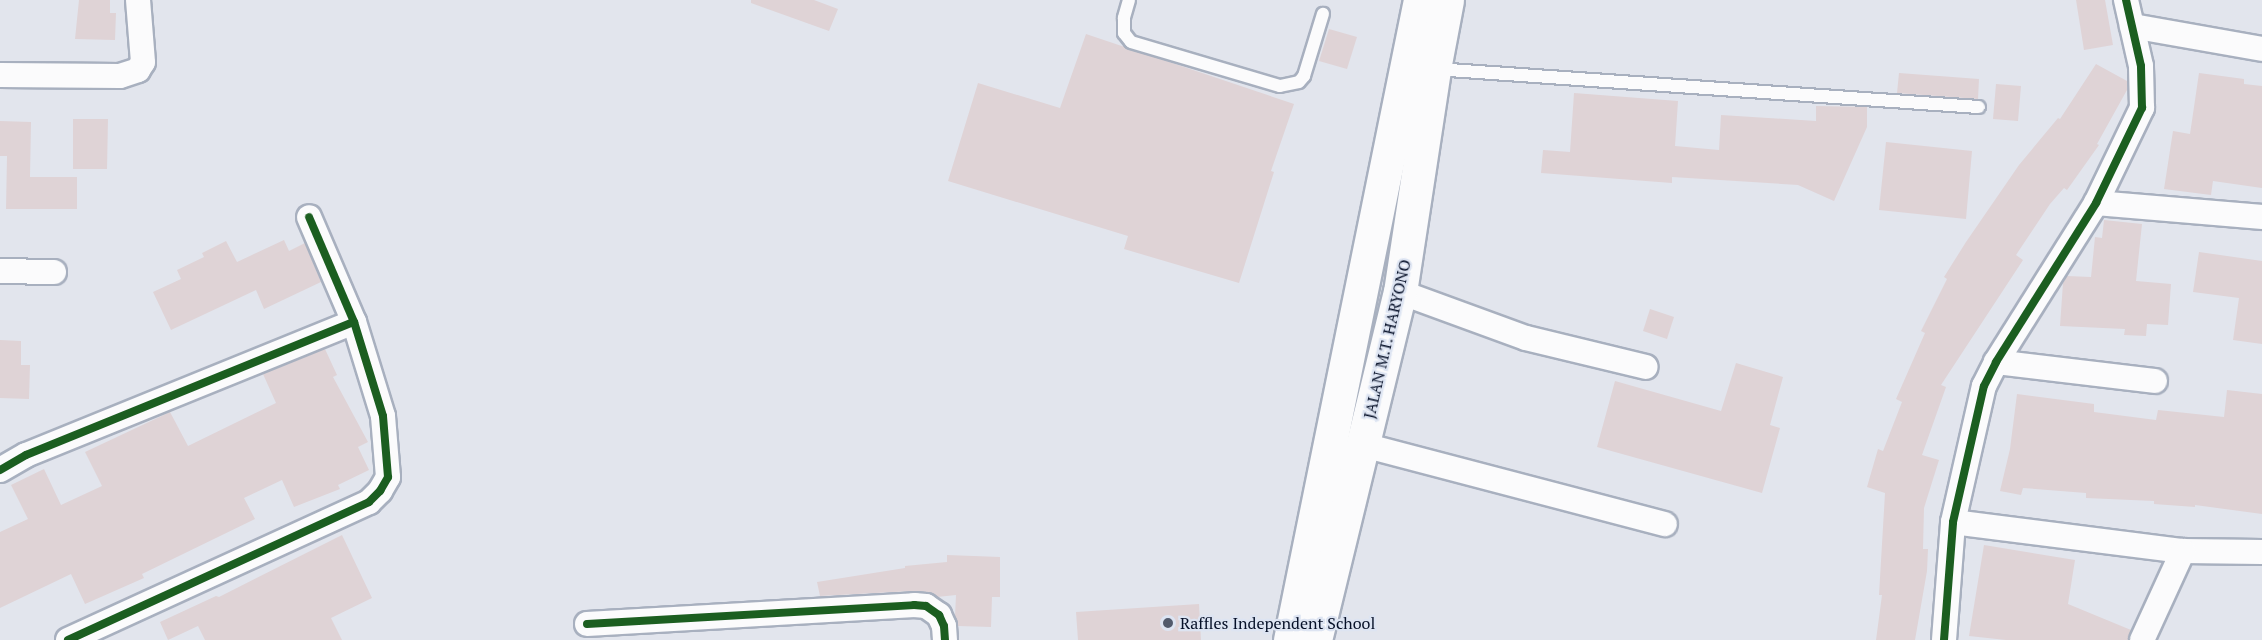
<!DOCTYPE html>
<style>
body{margin:0}
#map{position:relative;width:2262px;height:640px;overflow:hidden;background:#e2e5ed;font-family:"PT Serif",serif}
div>[style]{position:absolute}
.building>*{inset:0;background:#dfd3d6}
.roads{filter:drop-shadow(2px 0 #a8b0bf) drop-shadow(-2px 0 #a8b0bf) drop-shadow(0 2px #a8b0bf) drop-shadow(0 -2px #a8b0bf)}
.lane>*{height:12px;margin:-6px;padding:0 6px;transform-origin:6px;border-radius:6px;background:#fbfbfc}
.street>*{height:24px;margin:-12px;padding:0 12px;transform-origin:12px;border-radius:12px;background:#fbfbfc}
.primary>*{height:33px;margin:-16.5px;padding:0 16.5px;transform-origin:16.5px;border-radius:16.5px;background:#fbfbfc}
.cycleway>*{height:8px;margin:-4px;padding:0 4px;transform-origin:4px;border-radius:4px;background:#1b5e20}
.dots>*{width:16px;height:16px;translate:-50% -50%;box-sizing:border-box;border:3px solid #dde4f2;border-radius:50%}
span{translate:-50% -50%;white-space:nowrap;text-align:center;line-height:1.15;-webkit-text-stroke:4.5px #dde4f2;paint-order:stroke}
.street-label{font-size:16px;color:#050f27}
.poi-label{font-size:16px;color:#050f27}
.left{translate:0 -50%;text-align:left}
</style>
<div id="map">
<div class="building">
<div style="clip-path:polygon(79px 0,110px 0,110px 13px,116px 13px,115px 40px,75px 39px)"></div>
<div style="clip-path:polygon(751px 0,814px 0,838px 9px,829px 31px,751px 3px)"></div>
<div style="clip-path:polygon(2076px 0,2105px 0,2113px 45px,2084px 50px)"></div>
<div style="clip-path:polygon(1329px 29px,1357px 37px,1347px 69px,1319px 61px)"></div>
<div style="clip-path:polygon(1086px 34px,1294px 104px,1271px 171px,1274px 172px,1239px 283px,1124px 249px,1128px 236px,948px 181px,978px 83px,1060px 108px)"></div>
<div style="clip-path:polygon(2096px 64px,2127px 81px,2127px 90px,2097px 144px,2099px 145px,2067px 190px,2064px 188px,2050px 204px,2016px 255px,2023px 260px,1941px 385px,1946px 387px,1922px 455px,1939px 460px,1924px 508px,1923px 549px,1928px 549px,1927px 571px,1915px 640px,1876px 640px,1882px 595px,1879px 595px,1885px 493px,1867px 487px,1878px 449px,1883px 451px,1902px 402px,1896px 399px,1925px 333px,1921px 331px,1947px 279px,1944px 277px,1966px 242px,2019px 165px,2058px 118px,2060px 119px)"></div>
<div style="clip-path:polygon(1899px 73px,1979px 79px,1978px 99px,1897px 93px)"></div>
<div style="clip-path:polygon(2199px 73px,2244px 79px,2244px 84px,2262px 86px,2262px 188px,2213px 181px,2211px 195px,2164px 189px,2173px 131px,2190px 134px)"></div>
<div style="clip-path:polygon(1996px 84px,2021px 86px,2018px 121px,1993px 119px)"></div>
<div style="clip-path:polygon(1574px 93px,1678px 101px,1675px 146px,1719px 150px,1721px 115px,1816px 121px,1816px 106px,1867px 107px,1867px 127px,1834px 201px,1798px 185px,1672px 177px,1672px 183px,1541px 173px,1543px 150px,1570px 152px)"></div>
<div style="clip-path:polygon(73px 119px,108px 119px,107px 169px,73px 169px)"></div>
<div style="clip-path:polygon(0 121px,31px 122px,30px 177px,77px 177px,77px 209px,6px 209px,7px 156px,0 156px)"></div>
<div style="clip-path:polygon(1886px 142px,1972px 151px,1966px 219px,1879px 210px)"></div>
<div style="clip-path:polygon(2104px 220px,2142px 224px,2136px 281px,2171px 284px,2168px 325px,2147px 324px,2146px 336px,2124px 335px,2125px 329px,2060px 326px,2063px 283px,2067px 276px,2091px 277px,2095px 237px,2102px 238px)"></div>
<div style="clip-path:polygon(284px 240px,289px 251px,305px 243px,321px 282px,264px 309px,256px 290px,171px 330px,153px 292px,181px 279px,177px 270px,204px 257px,202px 253px,226px 241px,237px 262px)"></div>
<div style="clip-path:polygon(2199px 252px,2262px 261px,2262px 344px,2233px 340px,2239px 298px,2193px 292px)"></div>
<div style="clip-path:polygon(1650px 309px,1674px 317px,1667px 339px,1643px 331px)"></div>
<div style="clip-path:polygon(0 340px,21px 341px,21px 365px,30px 365px,29px 399px,0 398px)"></div>
<div style="clip-path:polygon(325px 349px,337px 375px,333px 377px,368px 442px,358px 447px,369px 470px,338px 485px,340px 489px,294px 507px,282px 480px,244px 498px,255px 519px,142px 574px,144px 578px,85px 604px,71px 574px,0 608px,0 532px,28px 519px,11px 485px,44px 469px,61px 505px,102px 486px,85px 452px,170px 412px,188px 446px,276px 403px,263px 374px)"></div>
<div style="clip-path:polygon(1736px 363px,1783px 377px,1770px 425px,1780px 428px,1762px 493px,1597px 447px,1615px 381px,1721px 411px)"></div>
<div style="clip-path:polygon(2227px 390px,2262px 394px,2262px 514px,2195px 505px,2195px 507px,2154px 504px,2154px 501px,2086px 498px,2086px 493px,2023px 488px,2021px 495px,2000px 491px,2010px 449px,2017px 394px,2094px 404px,2094px 412px,2156px 420px,2158px 410px,2224px 417px)"></div>
<div style="clip-path:polygon(342px 535px,372px 598px,331px 618px,342px 640px,205px 640px,198px 626px,168px 640px,160px 622px,216px 596px,219px 597px)"></div>
<div style="clip-path:polygon(1984px 545px,2075px 560px,2068px 604px,2131px 630px,2128px 640px,2006px 640px,1969px 636px)"></div>
<div style="clip-path:polygon(947px 555px,1000px 557px,1000px 597px,992px 597px,991px 627px,958px 626px,955px 616px,956px 595px,937px 597px,928px 592px,913px 591px,820px 596px,817px 582px,905px 568px,905px 566px,947px 562px)"></div>
<div style="clip-path:polygon(1199px 604px,1201px 640px,1078px 640px,1076px 612px)"></div>
</div>
<div class="roads">
<div class="lane">
<div style="left:1129px;top:0;width:19px;rotate:106deg"></div>
<div style="left:1124px;top:18px;width:15px;rotate:90deg"></div>
<div style="left:1124px;top:33px;width:11px;rotate:52deg"></div>
<div style="left:1131px;top:42px;width:155px;rotate:16.5deg"></div>
<div style="left:1280px;top:86px;width:19px;rotate:-12deg"></div>
<div style="left:1299px;top:82px;width:8px;rotate:-50deg"></div>
<div style="left:1304px;top:76px;width:65px;rotate:-73deg"></div>
<div style="left:1435px;top:69px;width:545px;rotate:4deg"></div>
</div>
<div class="street">
<div style="left:2132px;top:26px;width:132px;rotate:10deg"></div>
<div style="left:0;top:75px;width:120px;rotate:0.5deg"></div>
<div style="left:120px;top:76px;width:19px;rotate:-18deg"></div>
<div style="left:138px;top:70px;width:9px;rotate:-58deg"></div>
<div style="left:143px;top:62px;width:62px;rotate:-94.6deg"></div>
<div style="left:2096px;top:203px;width:167px;rotate:4.8deg"></div>
<div style="left:0;top:271px;width:54px;rotate:1.1deg"></div>
<div style="left:1400px;top:292px;width:134px;rotate:20.1deg"></div>
<div style="left:1526px;top:338px;width:123px;rotate:13.6deg"></div>
<div style="left:1996px;top:362px;width:160px;rotate:6.8deg"></div>
<div style="left:1363px;top:445px;width:312px;rotate:14.7deg"></div>
<div style="left:0;top:470px;width:30px;rotate:-30deg"></div>
<div style="left:26px;top:455px;width:354px;rotate:-22.1deg"></div>
<div style="left:1953px;top:522px;width:232px;rotate:7.2deg"></div>
<div style="left:2183px;top:551px;width:79px;rotate:0.7deg"></div>
<div style="left:587px;top:624px;width:328px;rotate:-3.3deg"></div>
<div style="left:914px;top:605px;width:12px;rotate:5deg"></div>
<div style="left:926px;top:606px;width:16px;rotate:35deg"></div>
<div style="left:939px;top:615px;width:12px;rotate:66deg"></div>
<div style="left:944px;top:626px;width:14px;rotate:86deg"></div>
<div style="left:68px;top:640px;width:331px;rotate:-24.6deg"></div>
<div style="left:369px;top:502px;width:16px;rotate:-45deg"></div>
<div style="left:380px;top:491px;width:16px;rotate:-60deg"></div>
<div style="left:388px;top:477px;width:61px;rotate:-94.7deg"></div>
<div style="left:383px;top:416px;width:98px;rotate:-107.1deg"></div>
<div style="left:354px;top:322px;width:114px;rotate:-113.2deg"></div>
<div style="left:1944px;top:640px;width:118px;rotate:-85.6deg"></div>
<div style="left:1953px;top:522px;width:139px;rotate:-77.2deg"></div>
<div style="left:1984px;top:386px;width:27px;rotate:-63deg"></div>
<div style="left:1996px;top:362px;width:188px;rotate:-57.8deg"></div>
<div style="left:2096px;top:203px;width:106px;rotate:-64.2deg"></div>
<div style="left:2142px;top:108px;width:42px;rotate:-91.4deg"></div>
<div style="left:2141px;top:66px;width:68px;rotate:-102.8deg"></div>
<div style="left:2142px;top:640px;width:98px;rotate:-65.3deg"></div>
</div>
<div class="primary">
<div style="left:1290px;top:640px;width:653px;rotate:-78.52deg"></div>
<div style="left:1315px;top:640px;width:358px;rotate:-76.3deg"></div>
<div style="left:1400px;top:292px;width:226px;rotate:-81.3deg"></div>
<div style="left:1434px;top:69px;width:70px;rotate:-79.3deg"></div>
</div>
</div>
<div class="cycleway">
<div style="left:0;top:470px;width:30px;rotate:-30deg"></div>
<div style="left:26px;top:455px;width:354px;rotate:-22.1deg"></div>
<div style="left:587px;top:624px;width:328px;rotate:-3.3deg"></div>
<div style="left:914px;top:605px;width:12px;rotate:5deg"></div>
<div style="left:926px;top:606px;width:16px;rotate:35deg"></div>
<div style="left:939px;top:615px;width:12px;rotate:66deg"></div>
<div style="left:944px;top:626px;width:14px;rotate:86deg"></div>
<div style="left:68px;top:640px;width:331px;rotate:-24.6deg"></div>
<div style="left:369px;top:502px;width:16px;rotate:-45deg"></div>
<div style="left:380px;top:491px;width:16px;rotate:-60deg"></div>
<div style="left:388px;top:477px;width:61px;rotate:-94.7deg"></div>
<div style="left:383px;top:416px;width:98px;rotate:-107.1deg"></div>
<div style="left:354px;top:322px;width:114px;rotate:-113.2deg"></div>
<div style="left:1944px;top:640px;width:118px;rotate:-85.6deg"></div>
<div style="left:1953px;top:522px;width:139px;rotate:-77.2deg"></div>
<div style="left:1984px;top:386px;width:27px;rotate:-63deg"></div>
<div style="left:1996px;top:362px;width:188px;rotate:-57.8deg"></div>
<div style="left:2096px;top:203px;width:106px;rotate:-64.2deg"></div>
<div style="left:2142px;top:108px;width:42px;rotate:-91.4deg"></div>
<div style="left:2141px;top:66px;width:68px;rotate:-102.8deg"></div>
</div>
<div class="dots">
<div style="left:1168px;top:623px;background:#525a6c"></div>
</div>
<div class="street-label">
<span style="left:1387px;top:339px;rotate:-77deg">JALAN M.T. HARYONO</span>
</div>
<div class="poi-label">
<span class="left" style="left:1180px;top:623px">Raffles Independent School</span>
</div>
</div>
